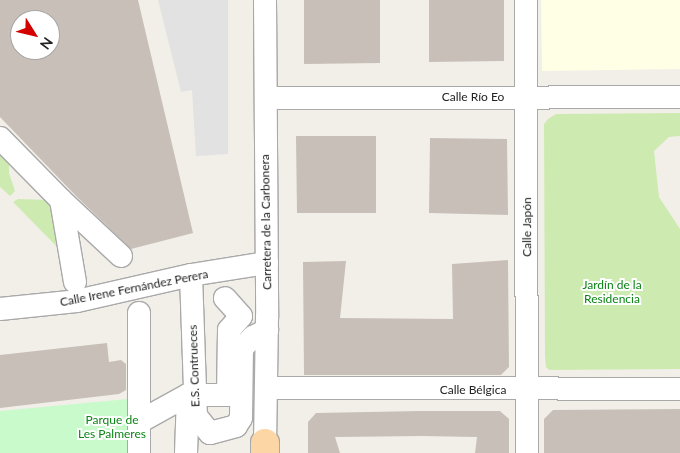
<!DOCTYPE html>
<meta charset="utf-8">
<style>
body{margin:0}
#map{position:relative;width:680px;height:453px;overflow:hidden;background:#f2efe9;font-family:Lato,sans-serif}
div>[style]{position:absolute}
.education>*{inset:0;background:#ffffe5}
.grass>*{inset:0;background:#cdebb0}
.park>*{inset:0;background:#c8facc}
.parking>*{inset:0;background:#e2e2e2}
.building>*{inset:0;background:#c7bfb8}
.roads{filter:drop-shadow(1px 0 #a9a9a9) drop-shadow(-1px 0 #a9a9a9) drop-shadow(0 1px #a9a9a9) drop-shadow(0 -1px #a9a9a9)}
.minor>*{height:22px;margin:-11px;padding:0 11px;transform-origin:11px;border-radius:11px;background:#fff}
.major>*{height:28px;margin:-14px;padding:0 14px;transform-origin:14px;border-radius:14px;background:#fcd6a4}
span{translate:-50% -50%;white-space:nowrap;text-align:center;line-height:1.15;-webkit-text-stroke:4px #fff;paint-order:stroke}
.street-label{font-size:12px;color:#222}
.park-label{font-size:12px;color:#0c8416}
.north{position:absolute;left:10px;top:10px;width:50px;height:50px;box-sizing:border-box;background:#fff;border:1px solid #a7a7a7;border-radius:50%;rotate:126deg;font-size:14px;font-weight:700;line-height:20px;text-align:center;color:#222}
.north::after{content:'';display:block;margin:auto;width:18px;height:22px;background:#d40000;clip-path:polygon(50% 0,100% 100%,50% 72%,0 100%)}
</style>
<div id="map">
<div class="education">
<div style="clip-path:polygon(541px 0,680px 0,680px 69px,542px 71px)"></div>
</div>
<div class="grass">
<div style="clip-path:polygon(680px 113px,680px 136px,669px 137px,654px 151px,659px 197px,680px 229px,680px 369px,549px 370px,546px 367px,545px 356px,544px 124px,548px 119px,556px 114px)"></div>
<div style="clip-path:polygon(0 150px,9px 154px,9px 173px,15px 191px,10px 196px,0 187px)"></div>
<div style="clip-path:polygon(18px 199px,50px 200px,63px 253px,13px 202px)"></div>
</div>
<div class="park">
<div style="clip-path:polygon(139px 398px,139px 453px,0 453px,0 411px)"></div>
</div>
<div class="parking">
<div style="clip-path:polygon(158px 0,228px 0,228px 154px,196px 156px,192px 90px,181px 92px)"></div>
</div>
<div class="building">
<div style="clip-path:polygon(evenodd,0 0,138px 0,193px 233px,131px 249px,77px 197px,0 117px,0 0,20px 20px,50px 20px,50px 50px,20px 50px,20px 20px)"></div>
<div style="clip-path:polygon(304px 0,380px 0,380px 63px,304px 64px)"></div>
<div style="clip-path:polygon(429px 0,504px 0,504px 61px,429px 62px)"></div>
<div style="clip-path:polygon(296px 136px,376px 136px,376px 213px,297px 213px)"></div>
<div style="clip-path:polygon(430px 138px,507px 139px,508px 215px,429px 213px)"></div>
<div style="clip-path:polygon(508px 260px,509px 367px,501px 375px,304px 375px,303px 262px,346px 261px,340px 318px,453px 319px,452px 264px)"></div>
<div style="clip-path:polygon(107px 343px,109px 362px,121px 360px,126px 364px,126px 390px,119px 394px,0 408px,0 355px)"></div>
<div style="clip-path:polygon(680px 409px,680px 453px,544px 453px,544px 419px,553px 410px)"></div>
<div style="clip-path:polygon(421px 411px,500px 411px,509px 419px,509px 453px,475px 453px,477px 437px,421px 436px,335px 437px,340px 453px,308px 453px,308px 422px,316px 413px)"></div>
</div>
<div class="roads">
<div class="minor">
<div style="left:265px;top:0;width:317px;rotate:89.6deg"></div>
<div style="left:267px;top:317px;width:126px;rotate:90.9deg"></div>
<div style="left:526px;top:0;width:453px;rotate:89.9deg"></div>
<div style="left:266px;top:98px;width:414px;rotate:-0.1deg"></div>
<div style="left:0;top:138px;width:87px;rotate:45.5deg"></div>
<div style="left:61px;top:200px;width:82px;rotate:43deg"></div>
<div style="left:61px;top:200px;width:83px;rotate:80.3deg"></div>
<div style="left:191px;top:275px;width:141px;rotate:88deg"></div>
<div style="left:196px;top:416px;width:22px;rotate:51deg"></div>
<div style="left:210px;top:433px;width:27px;rotate:-15deg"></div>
<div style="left:236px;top:426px;width:9px;rotate:-58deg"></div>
<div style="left:241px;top:418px;width:70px;rotate:-89.2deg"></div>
<div style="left:242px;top:348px;width:16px;rotate:-45deg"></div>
<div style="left:253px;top:337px;width:16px;rotate:-27deg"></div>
<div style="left:0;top:309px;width:77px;rotate:-5.9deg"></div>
<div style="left:77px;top:301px;width:117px;rotate:-12.8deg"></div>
<div style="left:191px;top:275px;width:77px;rotate:-9deg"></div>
<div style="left:267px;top:388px;width:413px;rotate:0.1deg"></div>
<div style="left:139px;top:422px;width:56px;rotate:-28.9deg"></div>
<div style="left:139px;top:453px;width:140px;rotate:-90deg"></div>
<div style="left:186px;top:453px;width:58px;rotate:-88deg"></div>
<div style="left:188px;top:395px;width:40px"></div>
<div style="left:228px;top:395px;width:65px;rotate:-89.1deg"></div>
<div style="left:229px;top:330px;width:18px;rotate:-49deg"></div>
<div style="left:241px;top:316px;width:24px;rotate:-132deg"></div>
</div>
<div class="major">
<div style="left:265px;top:443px;width:10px;rotate:90deg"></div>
</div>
</div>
<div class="street-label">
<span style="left:473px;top:97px">Calle Río Eo</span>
<span style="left:266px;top:222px;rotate:-91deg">Carretera de la Carbonera</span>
<span style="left:527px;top:227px;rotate:-90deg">Calle Japón</span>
<span style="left:134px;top:288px;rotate:-11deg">Calle Irene Fernández Perera</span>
<span style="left:194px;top:366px;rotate:-92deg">E.S. Contrueces</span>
<span style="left:473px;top:390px">Calle Bélgica</span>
</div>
<div class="park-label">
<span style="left:612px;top:292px">Jardín de la<br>Residencia</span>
<span style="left:112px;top:427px">Parque de<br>Les Palmeres</span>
</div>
<div class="north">N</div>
</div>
